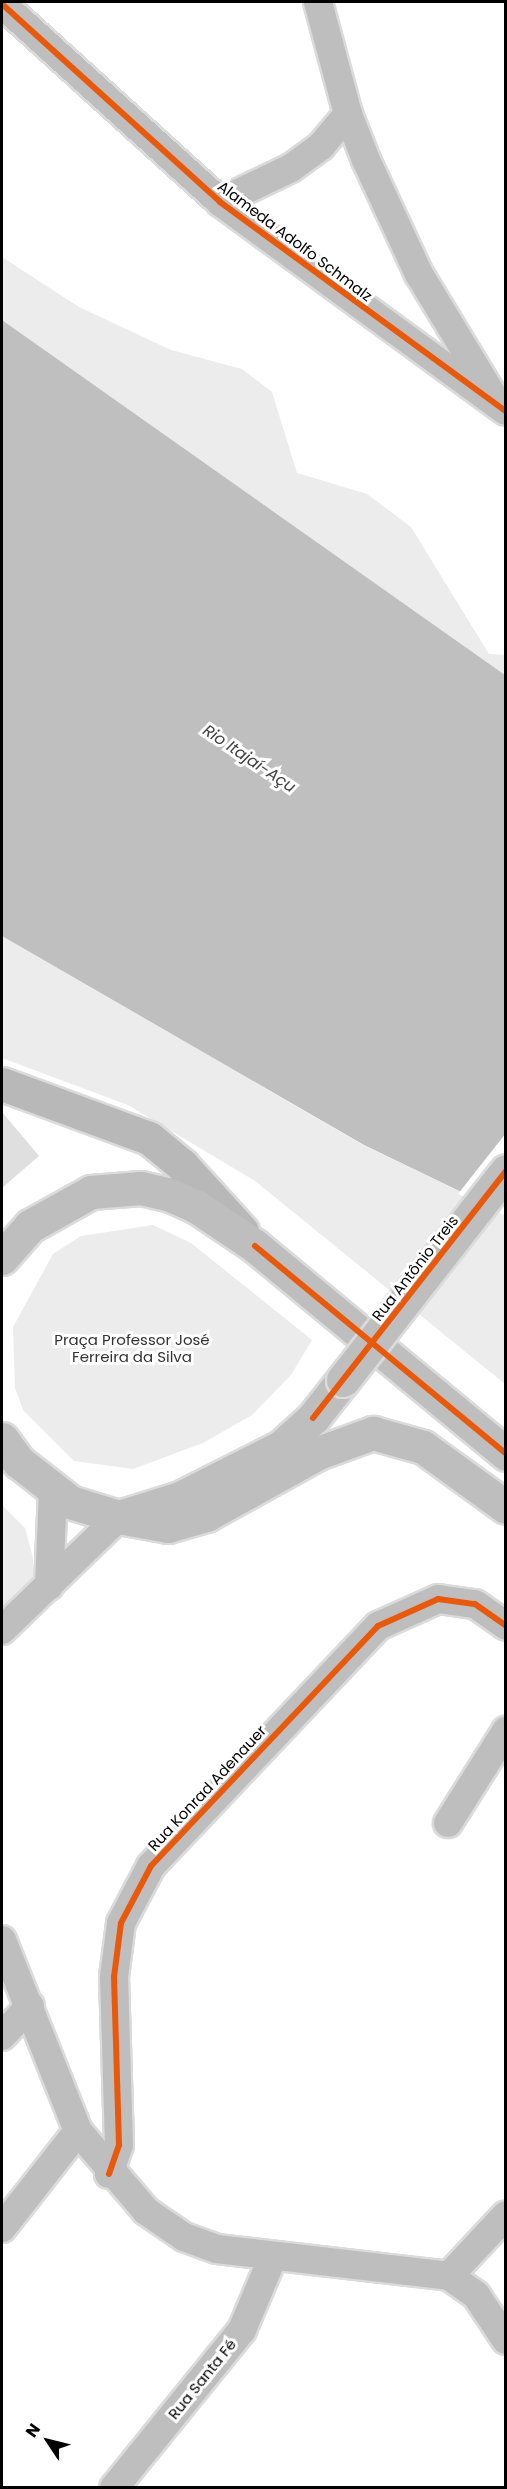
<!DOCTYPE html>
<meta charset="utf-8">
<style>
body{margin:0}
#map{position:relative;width:507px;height:2489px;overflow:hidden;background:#fff;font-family:Poppins,sans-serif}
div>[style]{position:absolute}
.green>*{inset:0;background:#ececec}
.water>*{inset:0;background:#bfbfbf}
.pier>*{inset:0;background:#fff}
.building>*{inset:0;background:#dfdfdf}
.roads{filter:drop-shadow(2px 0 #dbdbdb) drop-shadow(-2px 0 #dbdbdb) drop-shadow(0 2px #dbdbdb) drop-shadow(0 -2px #dbdbdb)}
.street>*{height:28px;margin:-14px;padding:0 14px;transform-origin:14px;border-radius:14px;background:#bebebe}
.secondary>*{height:33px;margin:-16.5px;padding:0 16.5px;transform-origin:16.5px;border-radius:16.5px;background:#b8b8b8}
.primary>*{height:33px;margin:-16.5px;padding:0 16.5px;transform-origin:16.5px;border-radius:16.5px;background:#bebebe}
.bridges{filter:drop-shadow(2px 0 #dbdbdb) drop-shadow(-2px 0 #dbdbdb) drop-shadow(0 2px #dbdbdb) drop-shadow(0 -2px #dbdbdb)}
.primary-bridge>*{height:33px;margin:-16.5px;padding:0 16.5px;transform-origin:16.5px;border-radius:16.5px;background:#bebebe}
.cycleway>*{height:6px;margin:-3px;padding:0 3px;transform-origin:3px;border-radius:3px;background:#e8590c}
span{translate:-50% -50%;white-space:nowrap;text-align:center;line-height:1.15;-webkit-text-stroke:6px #fff;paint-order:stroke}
.street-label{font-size:15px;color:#000}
.park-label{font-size:15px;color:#333}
.water-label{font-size:16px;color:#444;font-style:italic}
.frame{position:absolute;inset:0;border:3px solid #000;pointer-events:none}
.north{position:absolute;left:18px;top:2411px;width:60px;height:60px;-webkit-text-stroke:4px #fff;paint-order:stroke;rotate:305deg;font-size:16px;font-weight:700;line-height:24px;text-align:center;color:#000}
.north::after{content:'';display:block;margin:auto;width:21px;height:27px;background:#000;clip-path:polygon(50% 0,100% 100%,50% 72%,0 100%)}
</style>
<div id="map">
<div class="green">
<div style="clip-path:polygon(2px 257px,79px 307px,171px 350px,242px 369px,272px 392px,297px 473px,367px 494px,411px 527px,489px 654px,505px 655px,505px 675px,2px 320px)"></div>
<div style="clip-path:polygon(2px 936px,363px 1145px,505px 1213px,505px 1384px,255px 1181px,128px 1105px,2px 1058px)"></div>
<div style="clip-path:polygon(153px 1225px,191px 1243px,312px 1340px,291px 1375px,252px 1415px,203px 1443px,133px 1469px,74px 1461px,23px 1410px,15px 1388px,13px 1327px,53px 1254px,81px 1236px)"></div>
<div style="clip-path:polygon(2px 1505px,25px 1528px,33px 1558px,33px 1580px,10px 1611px,2px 1605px)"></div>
</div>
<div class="water">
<div style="clip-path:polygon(2px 320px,505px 675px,505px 1213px,364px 1145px,2px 936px)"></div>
</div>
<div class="pier">
<div style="clip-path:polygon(506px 1133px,506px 1216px,458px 1194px)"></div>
</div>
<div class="building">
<div style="clip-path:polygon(2px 1112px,39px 1156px,2px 1188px)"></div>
</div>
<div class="roads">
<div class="street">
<div style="left:318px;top:2px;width:116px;rotate:75deg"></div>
<div style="left:348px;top:114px;width:49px;rotate:68.6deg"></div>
<div style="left:366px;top:160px;width:126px;rotate:65.1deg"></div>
<div style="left:419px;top:274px;width:143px;rotate:58.8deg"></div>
<div style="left:2px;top:4px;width:294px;rotate:42.2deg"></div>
<div style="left:220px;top:202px;width:354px;rotate:36.2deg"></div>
<div style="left:220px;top:202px;width:79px;rotate:-25.6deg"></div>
<div style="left:291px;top:168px;width:37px;rotate:-36deg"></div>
<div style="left:321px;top:146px;width:42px;rotate:-49.8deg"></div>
<div style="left:49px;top:1586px;width:96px;rotate:-87.6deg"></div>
<div style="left:2px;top:1630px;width:163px;rotate:-44deg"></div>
<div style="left:448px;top:1823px;width:109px;rotate:-57.8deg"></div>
<div style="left:2px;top:1940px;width:206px;rotate:68.3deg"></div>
<div style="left:78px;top:2131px;width:105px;rotate:49.6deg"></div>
<div style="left:146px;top:2211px;width:46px;rotate:34.4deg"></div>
<div style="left:184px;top:2237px;width:35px;rotate:20deg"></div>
<div style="left:217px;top:2249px;width:234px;rotate:6.6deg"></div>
<div style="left:449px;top:2276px;width:33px;rotate:35deg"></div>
<div style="left:476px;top:2295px;width:54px;rotate:56.3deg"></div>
<div style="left:2px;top:2036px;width:41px;rotate:-47deg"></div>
<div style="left:109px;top:2174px;width:31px;rotate:-71deg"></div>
<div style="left:119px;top:2145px;width:168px;rotate:-91.7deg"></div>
<div style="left:114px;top:1977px;width:54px;rotate:-82.6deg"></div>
<div style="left:121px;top:1923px;width:64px;rotate:-62.2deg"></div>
<div style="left:151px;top:1866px;width:330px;rotate:-46.6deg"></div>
<div style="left:378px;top:1626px;width:66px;rotate:-24.2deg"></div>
<div style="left:438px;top:1599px;width:37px;rotate:8deg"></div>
<div style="left:475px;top:1604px;width:38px;rotate:35deg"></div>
<div style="left:2px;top:2228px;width:123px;rotate:-51.9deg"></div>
<div style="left:449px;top:2276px;width:83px;rotate:-46.9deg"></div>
<div style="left:114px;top:2488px;width:203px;rotate:-51deg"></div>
<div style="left:242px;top:2330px;width:77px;rotate:-67.1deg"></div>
</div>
<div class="secondary">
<div style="left:2px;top:1084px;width:157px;rotate:20.2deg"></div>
<div style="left:149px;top:1138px;width:43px;rotate:39.3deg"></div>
<div style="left:182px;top:1165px;width:89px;rotate:47.7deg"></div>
</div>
<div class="primary">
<div style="left:2px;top:1258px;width:43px;rotate:-48.8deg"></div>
<div style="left:30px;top:1226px;width:70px;rotate:-29.1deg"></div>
<div style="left:91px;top:1192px;width:50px;rotate:-4.6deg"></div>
<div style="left:141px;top:1188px;width:28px;rotate:13deg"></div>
<div style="left:168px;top:1194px;width:32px;rotate:24deg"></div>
<div style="left:197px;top:1207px;width:70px;rotate:33.9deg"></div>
<div style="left:255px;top:1246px;width:326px;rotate:39.6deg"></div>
<div style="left:2px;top:1439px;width:29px;rotate:54deg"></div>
<div style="left:19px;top:1462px;width:65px;rotate:38.1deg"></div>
<div style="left:70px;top:1502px;width:51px;rotate:17deg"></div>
<div style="left:119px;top:1517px;width:64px;rotate:-17.3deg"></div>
<div style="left:180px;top:1498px;width:113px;rotate:-26.8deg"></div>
<div style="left:281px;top:1447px;width:43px;rotate:-42.2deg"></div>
<div style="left:313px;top:1418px;width:48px;rotate:-51.7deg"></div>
<div style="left:119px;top:1517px;width:50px;rotate:10.4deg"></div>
<div style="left:168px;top:1526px;width:40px;rotate:-16deg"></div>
<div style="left:206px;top:1515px;width:128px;rotate:-29deg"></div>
<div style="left:318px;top:1453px;width:59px;rotate:-20deg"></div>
<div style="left:373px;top:1433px;width:52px;rotate:15.6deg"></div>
<div style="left:423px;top:1447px;width:102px;rotate:35.9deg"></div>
</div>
</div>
<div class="bridges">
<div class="primary-bridge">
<div style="left:343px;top:1380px;width:265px;rotate:-52deg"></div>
</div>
</div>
<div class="cycleway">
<div style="left:2px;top:4px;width:294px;rotate:42.2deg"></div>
<div style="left:220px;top:202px;width:354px;rotate:36.2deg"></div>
<div style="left:255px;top:1246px;width:326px;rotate:39.6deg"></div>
<div style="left:313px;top:1418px;width:313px;rotate:-52deg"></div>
<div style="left:109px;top:2174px;width:31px;rotate:-71deg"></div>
<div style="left:119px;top:2145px;width:168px;rotate:-91.7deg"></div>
<div style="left:114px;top:1977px;width:54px;rotate:-82.6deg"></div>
<div style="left:121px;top:1923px;width:64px;rotate:-62.2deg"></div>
<div style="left:151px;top:1866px;width:330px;rotate:-46.6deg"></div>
<div style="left:378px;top:1626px;width:66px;rotate:-24.2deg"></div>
<div style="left:438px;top:1599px;width:37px;rotate:8deg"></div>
<div style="left:475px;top:1604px;width:38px;rotate:35deg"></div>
</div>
<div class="street-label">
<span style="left:295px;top:241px;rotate:37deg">Alameda Adolfo Schmalz</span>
<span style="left:415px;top:1268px;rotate:-52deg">Rua Antônio Treis</span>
<span style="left:207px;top:1788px;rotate:-47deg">Rua Konrad Adenauer</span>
<span style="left:202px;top:2379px;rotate:-51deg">Rua Santa Fé</span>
</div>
<div class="park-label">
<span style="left:132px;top:1348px">Praça Professor José<br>Ferreira da Silva</span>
</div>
<div class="water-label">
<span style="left:249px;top:759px;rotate:34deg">Rio Itajaí-Açu</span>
</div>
<div class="frame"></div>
<div class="north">N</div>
</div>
